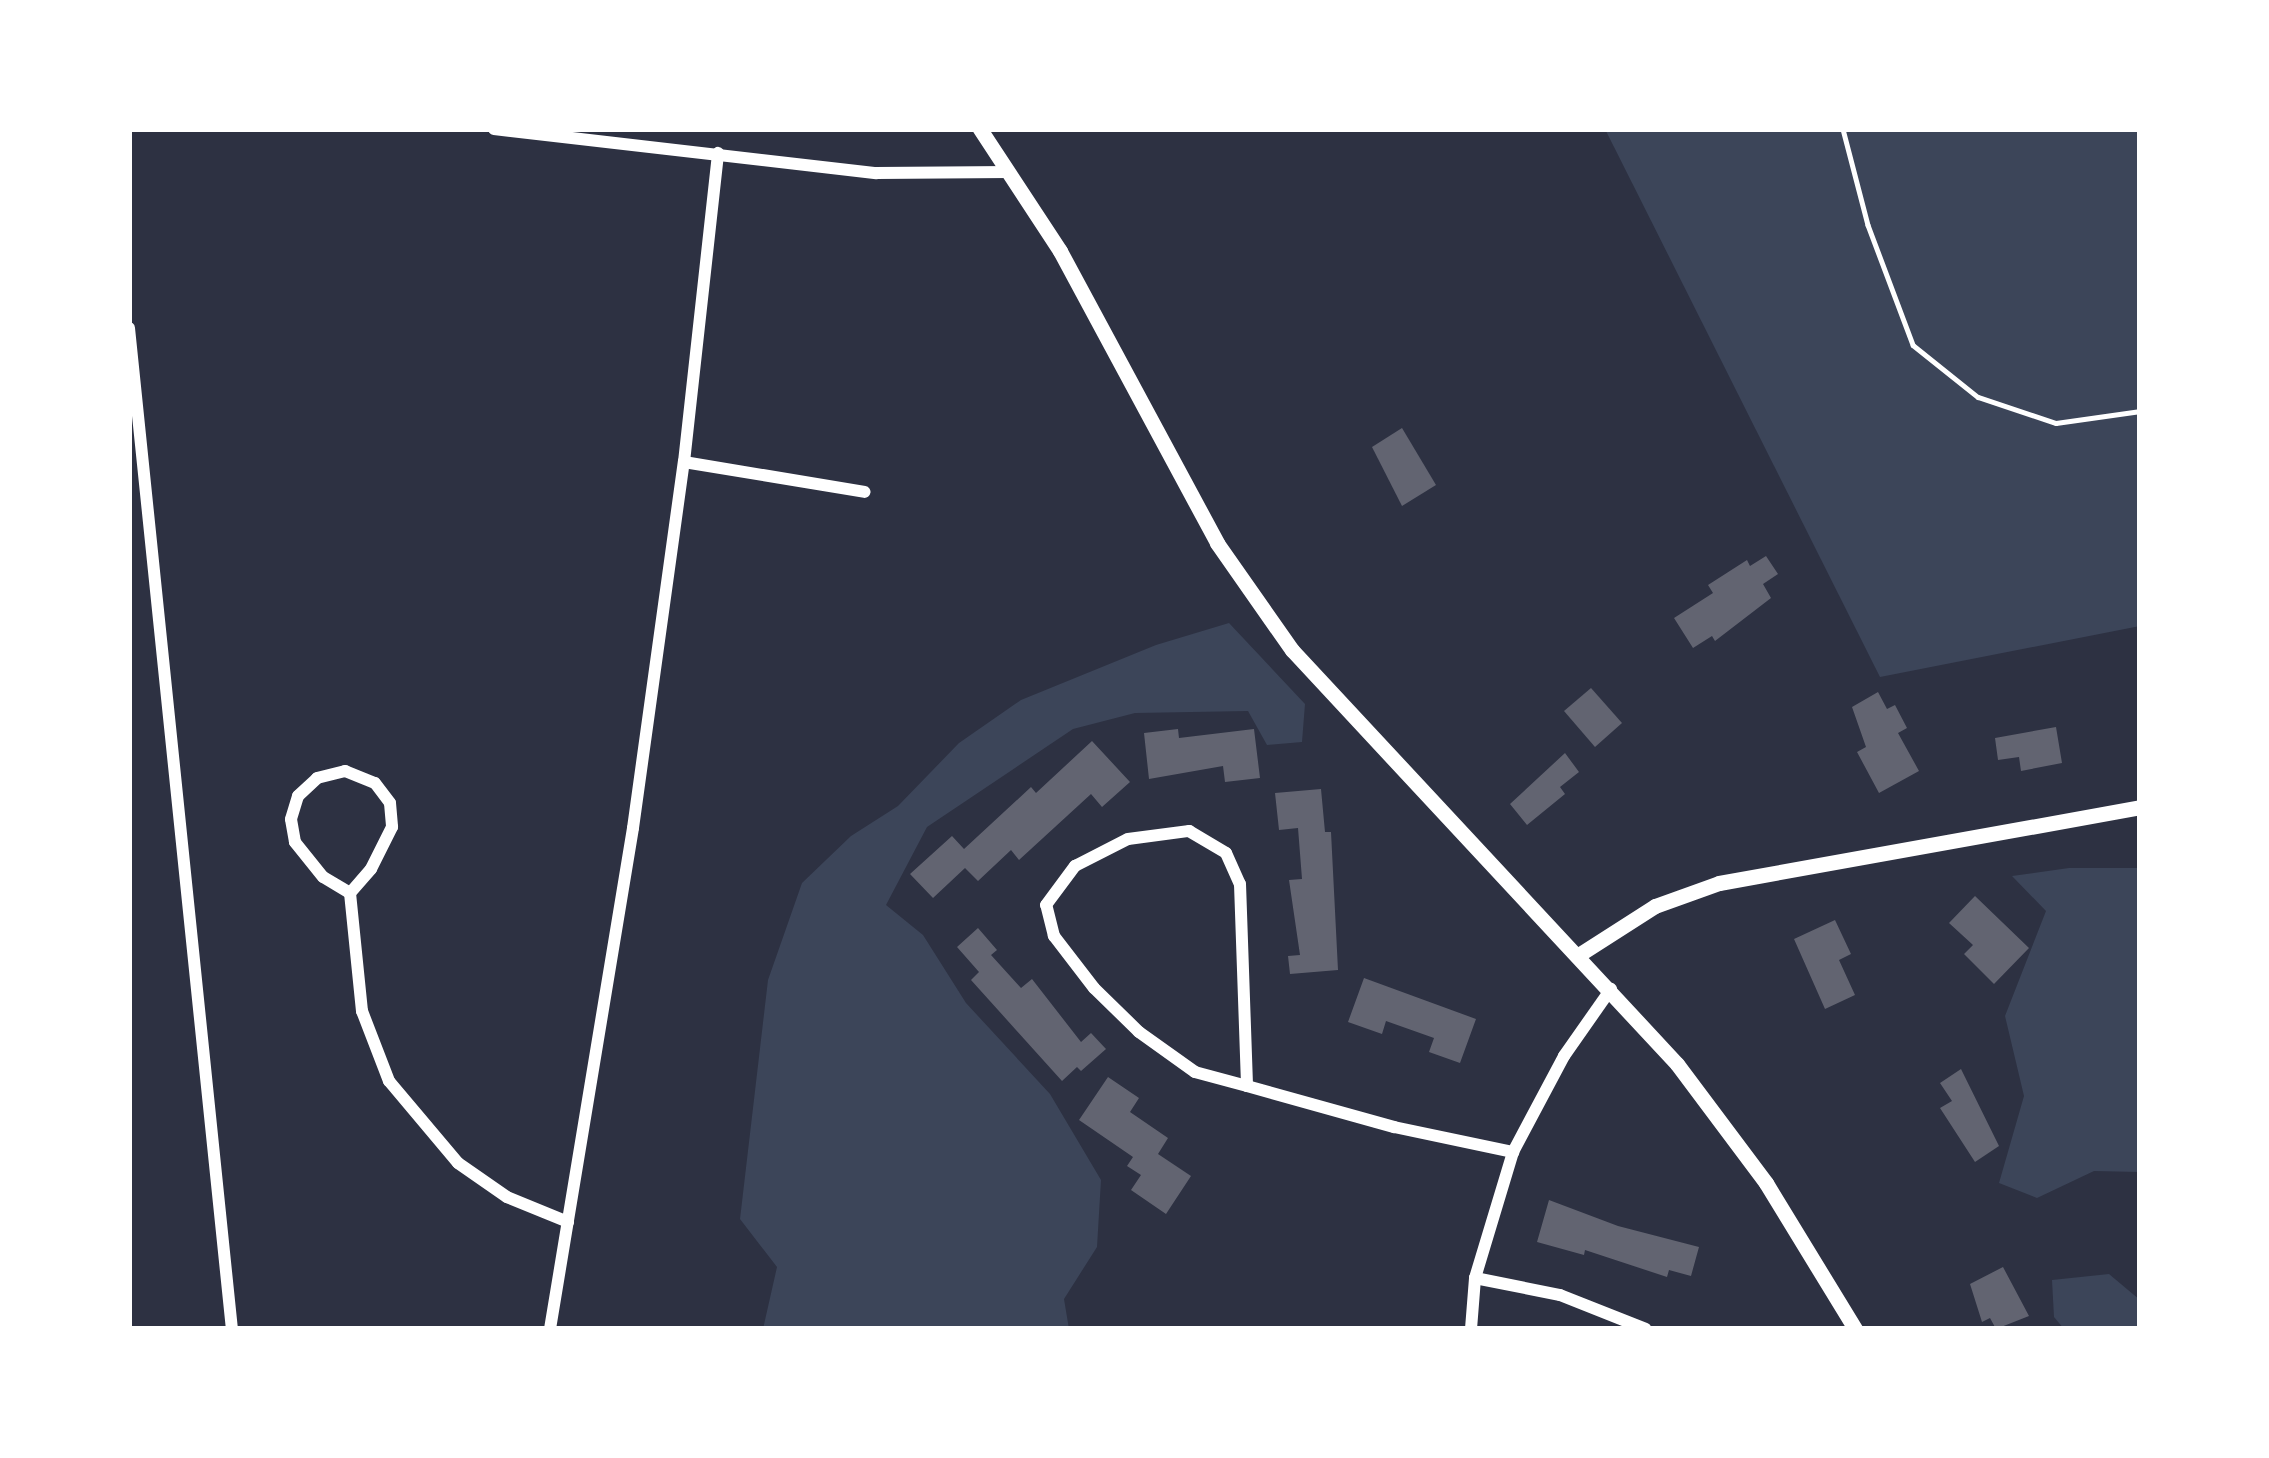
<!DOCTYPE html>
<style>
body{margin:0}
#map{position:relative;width:2269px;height:1458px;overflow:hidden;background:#2d3142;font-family:Jost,sans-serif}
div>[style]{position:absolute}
.green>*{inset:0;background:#3c4559}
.building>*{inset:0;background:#626471}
.path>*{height:4.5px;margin:-2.25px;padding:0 2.25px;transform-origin:2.25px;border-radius:2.25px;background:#fff}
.minor>*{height:12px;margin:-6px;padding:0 6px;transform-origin:6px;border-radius:6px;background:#fff}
.tertiary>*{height:15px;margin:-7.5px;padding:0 7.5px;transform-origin:7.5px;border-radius:7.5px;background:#fff}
span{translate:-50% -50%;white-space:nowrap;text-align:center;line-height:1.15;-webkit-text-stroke:12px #fff;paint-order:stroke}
.frame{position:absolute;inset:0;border:132px solid #fff;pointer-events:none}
</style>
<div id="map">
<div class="green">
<div style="clip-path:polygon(1605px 129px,2140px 129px,2140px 626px,1880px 677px)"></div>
<div style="clip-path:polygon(1229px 623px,1305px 704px,1302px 742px,1267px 745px,1248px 711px,1135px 713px,1073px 729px,927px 827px,886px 905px,923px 935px,966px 1003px,1050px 1094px,1101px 1180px,1097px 1247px,1064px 1299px,1069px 1329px,763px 1329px,777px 1267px,740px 1219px,768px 980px,802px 883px,851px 836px,898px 806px,959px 743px,1021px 700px,1156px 645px)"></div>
<div style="clip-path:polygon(2069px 868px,2140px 868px,2140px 1172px,2094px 1171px,2037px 1198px,1999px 1183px,2024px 1096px,2005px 1016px,2046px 911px,2012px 876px)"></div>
<div style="clip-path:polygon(2109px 1274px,2140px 1300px,2140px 1329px,2064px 1329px,2054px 1317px,2052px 1280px)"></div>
</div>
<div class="building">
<div style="clip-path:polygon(1402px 428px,1436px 485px,1402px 506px,1372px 447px)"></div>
<div style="clip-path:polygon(1766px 556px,1778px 574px,1763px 584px,1771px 598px,1715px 641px,1712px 636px,1693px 648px,1674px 618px,1713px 593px,1708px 585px,1747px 560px,1750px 566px)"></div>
<div style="clip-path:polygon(1591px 688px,1622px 723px,1595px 747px,1564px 711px)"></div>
<div style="clip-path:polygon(1878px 692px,1887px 709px,1895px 705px,1907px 728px,1898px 733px,1919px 771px,1879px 793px,1857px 752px,1866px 747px,1852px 707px)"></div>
<div style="clip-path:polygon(2056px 727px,2062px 763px,2021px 771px,2019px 757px,1998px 760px,1995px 738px)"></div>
<div style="clip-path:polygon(1178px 729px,1179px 738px,1254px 729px,1260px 778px,1225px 782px,1223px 766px,1149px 779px,1144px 733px)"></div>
<div style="clip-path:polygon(1092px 741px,1130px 782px,1102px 807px,1091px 794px,1019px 860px,1011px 850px,978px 881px,965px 868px,933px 898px,910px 874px,952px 836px,964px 849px,1031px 787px,1036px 793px)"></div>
<div style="clip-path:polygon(1565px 753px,1579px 772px,1560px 787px,1565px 794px,1527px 825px,1510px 804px)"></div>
<div style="clip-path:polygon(1321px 789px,1325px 832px,1331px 832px,1338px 970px,1290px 974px,1288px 956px,1300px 955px,1289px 880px,1302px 879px,1298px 828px,1279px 830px,1275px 793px)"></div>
<div style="clip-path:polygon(1975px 896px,2029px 948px,1994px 984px,1964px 954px,1973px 945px,1949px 923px)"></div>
<div style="clip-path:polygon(1835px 920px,1851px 954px,1839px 960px,1855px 995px,1825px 1009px,1794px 939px)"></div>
<div style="clip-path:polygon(978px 928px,997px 950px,991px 955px,1021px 988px,1032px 979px,1081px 1042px,1091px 1033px,1106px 1049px,1081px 1071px,1077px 1067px,1062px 1081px,971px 980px,979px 972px,957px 947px)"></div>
<div style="clip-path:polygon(1364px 978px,1476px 1019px,1460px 1063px,1429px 1052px,1434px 1038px,1386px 1021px,1382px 1034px,1348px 1022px)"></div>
<div style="clip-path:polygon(1961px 1069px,1999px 1146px,1975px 1162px,1940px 1108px,1952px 1101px,1940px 1083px)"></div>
<div style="clip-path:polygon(1108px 1077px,1139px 1098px,1130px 1112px,1168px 1138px,1158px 1154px,1191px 1176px,1166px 1214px,1131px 1190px,1141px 1175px,1127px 1166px,1133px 1157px,1079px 1120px)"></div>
<div style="clip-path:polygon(1549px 1200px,1618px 1226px,1699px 1247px,1691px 1276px,1669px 1270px,1667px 1277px,1585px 1250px,1584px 1255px,1537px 1242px)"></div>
<div style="clip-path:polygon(2003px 1267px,2029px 1316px,1996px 1329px,1990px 1318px,1982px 1322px,1970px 1284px)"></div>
</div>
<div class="path">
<div style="left:1843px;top:129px;width:99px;rotate:75.4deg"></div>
<div style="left:1868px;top:225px;width:128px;rotate:69.4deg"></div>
<div style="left:1913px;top:345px;width:83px;rotate:38.7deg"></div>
<div style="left:1978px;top:397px;width:82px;rotate:18.4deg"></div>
<div style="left:2056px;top:423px;width:85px;rotate:-8.1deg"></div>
</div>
<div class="minor">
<div style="left:494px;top:129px;width:385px;rotate:6.6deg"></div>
<div style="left:876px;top:173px;width:133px;rotate:-0.4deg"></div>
<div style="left:129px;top:328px;width:1006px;rotate:84.13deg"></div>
<div style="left:684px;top:462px;width:183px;rotate:9.4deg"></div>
<div style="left:345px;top:771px;width:32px;rotate:22deg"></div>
<div style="left:375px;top:783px;width:25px;rotate:53deg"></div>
<div style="left:390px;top:803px;width:24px;rotate:85deg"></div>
<div style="left:392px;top:827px;width:47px;rotate:116.6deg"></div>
<div style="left:371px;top:869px;width:32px;rotate:131deg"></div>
<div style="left:350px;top:893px;width:31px;rotate:-149deg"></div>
<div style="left:323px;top:877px;width:45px;rotate:-128.7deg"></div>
<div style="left:295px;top:842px;width:23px;rotate:-100deg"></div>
<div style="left:291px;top:819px;width:24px;rotate:-73deg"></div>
<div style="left:298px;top:796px;width:26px;rotate:-43deg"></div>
<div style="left:317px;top:778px;width:29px;rotate:-14deg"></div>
<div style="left:350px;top:893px;width:119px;rotate:84.2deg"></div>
<div style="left:362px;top:1011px;width:75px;rotate:68.9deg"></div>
<div style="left:389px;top:1081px;width:107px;rotate:49.9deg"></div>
<div style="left:458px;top:1163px;width:60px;rotate:34.8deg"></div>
<div style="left:507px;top:1197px;width:66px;rotate:22.3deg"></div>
<div style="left:1247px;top:1086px;width:54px;rotate:-164.9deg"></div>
<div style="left:1195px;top:1072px;width:69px;rotate:-144.5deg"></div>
<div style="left:1139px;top:1032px;width:63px;rotate:-135.6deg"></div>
<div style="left:1094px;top:988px;width:66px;rotate:-127.6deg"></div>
<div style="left:1054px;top:936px;width:32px;rotate:-104deg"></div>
<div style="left:1046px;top:905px;width:49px;rotate:-53.4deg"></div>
<div style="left:1075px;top:866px;width:59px;rotate:-27deg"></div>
<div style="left:1128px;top:839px;width:62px;rotate:-7.5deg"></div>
<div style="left:1189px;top:831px;width:43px;rotate:30.7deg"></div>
<div style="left:1226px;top:853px;width:34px;rotate:66deg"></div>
<div style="left:1240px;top:884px;width:202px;rotate:88deg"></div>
<div style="left:1247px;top:1086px;width:153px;rotate:15.6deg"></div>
<div style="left:1394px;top:1127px;width:122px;rotate:11.9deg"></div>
<div style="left:1475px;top:1278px;width:87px;rotate:11.3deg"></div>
<div style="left:1560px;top:1295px;width:92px;rotate:21.6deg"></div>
<div style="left:550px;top:1329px;width:508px;rotate:-80.59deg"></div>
<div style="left:633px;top:828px;width:370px;rotate:-82.1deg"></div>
<div style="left:684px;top:462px;width:311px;rotate:-83.7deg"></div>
<div style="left:1471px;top:1329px;width:51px;rotate:-85.5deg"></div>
<div style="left:1475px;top:1278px;width:132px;rotate:-73.2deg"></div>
<div style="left:1513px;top:1152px;width:109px;rotate:-62deg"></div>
<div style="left:1564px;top:1056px;width:82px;rotate:-55deg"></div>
</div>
<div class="tertiary">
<div style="left:980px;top:129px;width:146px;rotate:56.7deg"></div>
<div style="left:1060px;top:251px;width:332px;rotate:61.7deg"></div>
<div style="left:1217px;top:543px;width:131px;rotate:55deg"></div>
<div style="left:1292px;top:650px;width:565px;rotate:47.08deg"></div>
<div style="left:1677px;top:1064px;width:149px;rotate:53.2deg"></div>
<div style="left:1766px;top:1183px;width:171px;rotate:58.6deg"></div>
<div style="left:1580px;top:954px;width:89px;rotate:-32.6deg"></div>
<div style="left:1655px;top:906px;width:68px;rotate:-19.8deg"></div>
<div style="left:1719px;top:883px;width:428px;rotate:-10.2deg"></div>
</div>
<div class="frame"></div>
</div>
